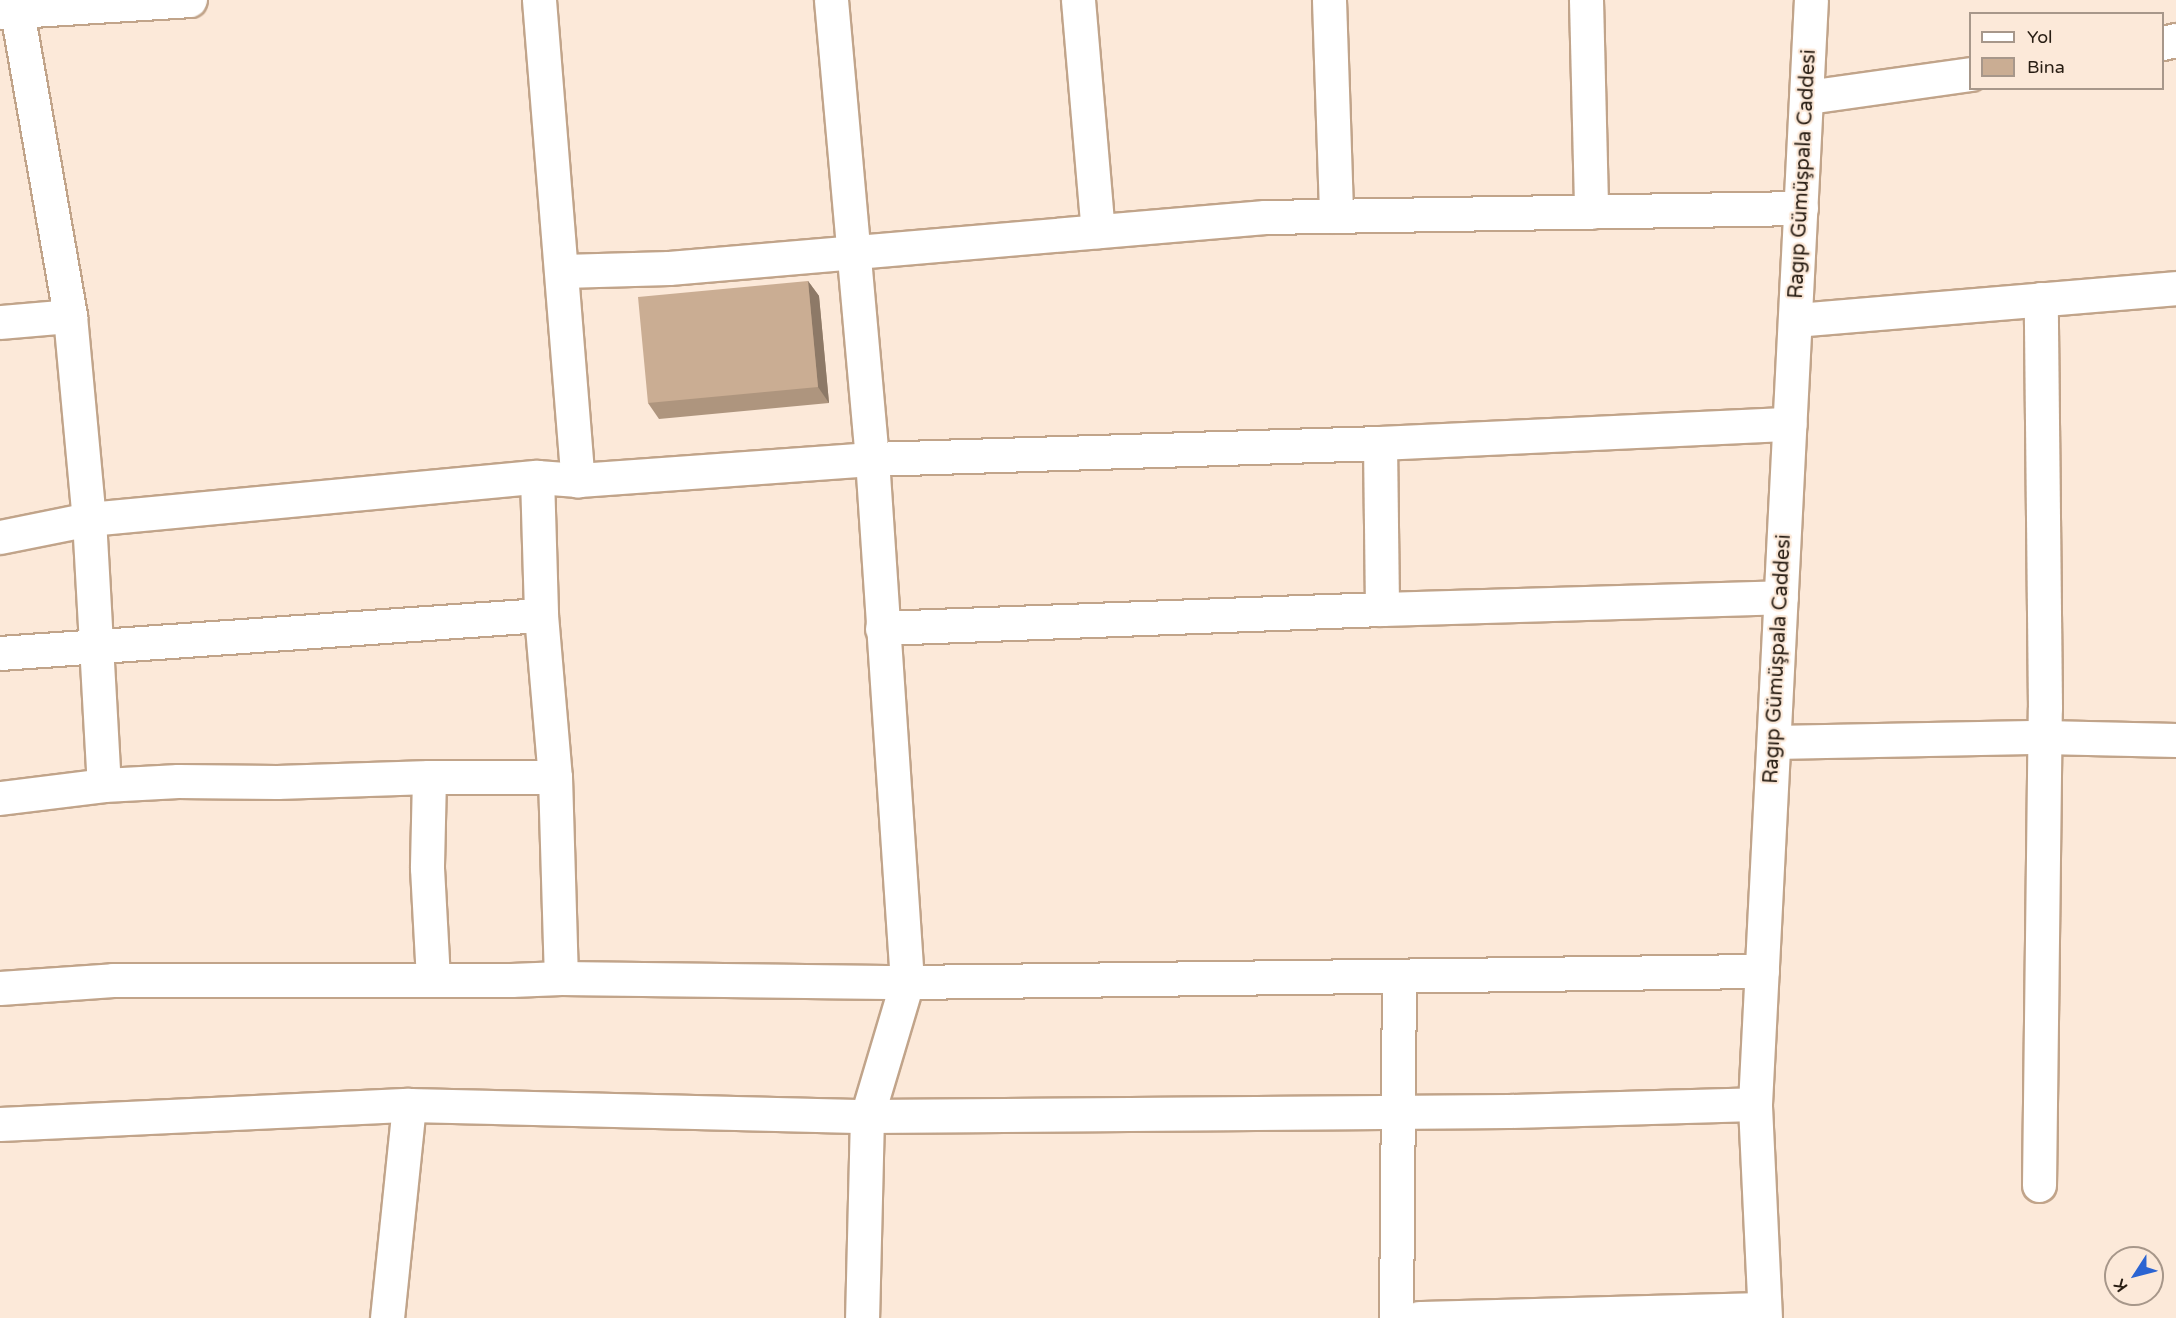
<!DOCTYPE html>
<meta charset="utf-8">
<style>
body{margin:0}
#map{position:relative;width:2176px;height:1318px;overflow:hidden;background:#fce9d9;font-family:"Varela Round",sans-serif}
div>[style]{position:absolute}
.roads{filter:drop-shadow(2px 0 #c1a48a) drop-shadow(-2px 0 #c1a48a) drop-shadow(0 2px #c1a48a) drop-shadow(0 -2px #c1a48a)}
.minor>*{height:33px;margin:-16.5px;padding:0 16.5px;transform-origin:16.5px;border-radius:16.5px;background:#fff}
.wall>*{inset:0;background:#ae957e}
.shaded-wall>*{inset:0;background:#8d7967}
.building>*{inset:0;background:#caad93}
span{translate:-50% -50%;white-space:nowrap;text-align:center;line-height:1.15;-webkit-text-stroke:4.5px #fce9d9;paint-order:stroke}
.street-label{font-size:20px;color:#281d13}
.legend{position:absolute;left:1969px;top:12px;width:195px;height:78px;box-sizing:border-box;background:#fce9d9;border:2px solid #a7978a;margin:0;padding:8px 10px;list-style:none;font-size:18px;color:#281d13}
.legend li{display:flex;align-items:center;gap:12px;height:30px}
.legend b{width:30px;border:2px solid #a7978a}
.north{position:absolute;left:2104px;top:1246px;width:60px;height:60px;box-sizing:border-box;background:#fce9d9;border:2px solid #a7978a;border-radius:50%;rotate:234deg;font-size:16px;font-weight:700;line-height:24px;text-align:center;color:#281d13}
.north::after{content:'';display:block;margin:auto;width:21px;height:27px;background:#2b64d2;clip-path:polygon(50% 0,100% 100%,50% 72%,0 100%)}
</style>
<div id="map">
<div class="roads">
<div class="minor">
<div style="left:15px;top:0;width:321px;rotate:80.1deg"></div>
<div style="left:70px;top:316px;width:204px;rotate:84.7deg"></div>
<div style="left:89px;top:519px;width:266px;rotate:86.8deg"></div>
<div style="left:539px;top:0;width:482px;rotate:85.4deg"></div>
<div style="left:831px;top:0;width:461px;rotate:84.9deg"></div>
<div style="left:872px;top:459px;width:524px;rotate:86.17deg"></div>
<div style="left:907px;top:982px;width:140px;rotate:106.6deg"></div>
<div style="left:867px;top:1116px;width:202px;rotate:91.4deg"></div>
<div style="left:1078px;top:0;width:232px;rotate:85.1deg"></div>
<div style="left:1329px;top:0;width:216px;rotate:88.1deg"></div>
<div style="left:1586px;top:0;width:212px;rotate:88.6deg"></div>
<div style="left:0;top:12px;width:190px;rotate:-3.6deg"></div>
<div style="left:2162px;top:43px;width:14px;rotate:-12deg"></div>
<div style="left:1807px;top:97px;width:165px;rotate:-8deg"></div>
<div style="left:563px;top:271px;width:106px;rotate:-1.6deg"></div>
<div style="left:669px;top:268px;width:598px;rotate:-4.89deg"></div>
<div style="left:1265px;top:217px;width:536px;rotate:-0.96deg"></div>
<div style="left:1796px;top:320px;width:381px;rotate:-4.8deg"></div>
<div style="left:0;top:322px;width:70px;rotate:-4.9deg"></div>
<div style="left:1380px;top:443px;width:166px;rotate:89.3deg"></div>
<div style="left:537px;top:477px;width:138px;rotate:88.3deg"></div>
<div style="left:541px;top:615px;width:163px;rotate:85.1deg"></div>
<div style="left:555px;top:777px;width:201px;rotate:88.3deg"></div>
<div style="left:0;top:537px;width:91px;rotate:-11.4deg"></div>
<div style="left:89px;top:519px;width:450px;rotate:-5.4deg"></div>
<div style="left:537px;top:477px;width:41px;rotate:4.2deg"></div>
<div style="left:578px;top:480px;width:295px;rotate:-4.1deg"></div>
<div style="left:872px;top:459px;width:508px;rotate:-1.8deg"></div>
<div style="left:1380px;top:443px;width:410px;rotate:-2.7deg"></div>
<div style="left:882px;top:628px;width:500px;rotate:-2.18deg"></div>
<div style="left:1382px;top:609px;width:399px;rotate:-1.7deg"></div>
<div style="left:0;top:653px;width:542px;rotate:-4.02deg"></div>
<div style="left:1774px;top:742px;width:270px;rotate:-1.1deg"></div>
<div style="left:2044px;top:737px;width:132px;rotate:1.3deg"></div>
<div style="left:429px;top:777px;width:126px"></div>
<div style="left:0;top:798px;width:105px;rotate:-7.1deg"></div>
<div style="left:104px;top:785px;width:74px;rotate:-3.1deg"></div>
<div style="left:178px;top:781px;width:99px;rotate:0.6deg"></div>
<div style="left:277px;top:782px;width:152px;rotate:-1.9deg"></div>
<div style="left:429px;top:777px;width:91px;rotate:91.3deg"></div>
<div style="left:427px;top:868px;width:112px;rotate:86.9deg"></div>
<div style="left:0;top:988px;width:113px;rotate:-4deg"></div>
<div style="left:113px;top:980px;width:398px"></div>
<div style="left:511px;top:980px;width:50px;rotate:-2.3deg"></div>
<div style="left:561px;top:978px;width:346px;rotate:0.7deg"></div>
<div style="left:907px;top:982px;width:855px;rotate:-0.74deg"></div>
<div style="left:0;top:1124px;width:409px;rotate:-2.7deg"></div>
<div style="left:409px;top:1105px;width:458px;rotate:1.4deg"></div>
<div style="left:867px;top:1116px;width:642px;rotate:-0.45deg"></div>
<div style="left:1509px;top:1111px;width:246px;rotate:-1.6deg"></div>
<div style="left:2039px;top:1185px;width:477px;rotate:-89.3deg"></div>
<div style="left:2045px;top:708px;width:409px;rotate:-90.6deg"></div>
<div style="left:387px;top:1318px;width:214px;rotate:-84.1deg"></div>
<div style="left:1396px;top:1318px;width:342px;rotate:-89.5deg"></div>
<div style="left:1419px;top:1318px;width:345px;rotate:-1.5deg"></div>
<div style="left:1765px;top:1318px;width:214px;rotate:-92.7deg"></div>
<div style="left:1755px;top:1104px;width:1105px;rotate:-87.1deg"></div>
</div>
</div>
<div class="wall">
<div style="clip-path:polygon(808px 281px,819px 296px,829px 403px,659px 419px,648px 403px)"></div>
</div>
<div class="shaded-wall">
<div style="clip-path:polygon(808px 281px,819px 296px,829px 403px,818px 387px)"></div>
</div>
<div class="building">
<div style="clip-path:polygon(808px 281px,818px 387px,648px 403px,638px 297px)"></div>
</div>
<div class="street-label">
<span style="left:1803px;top:174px;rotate:-87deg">Ragıp Gümüşpala Caddesi</span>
<span style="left:1778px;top:659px;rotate:-87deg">Ragıp Gümüşpala Caddesi</span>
</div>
<ul class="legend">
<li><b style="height:8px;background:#fff"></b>Yol</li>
<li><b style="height:16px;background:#caad93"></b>Bina</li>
</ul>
<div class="north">K</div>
</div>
